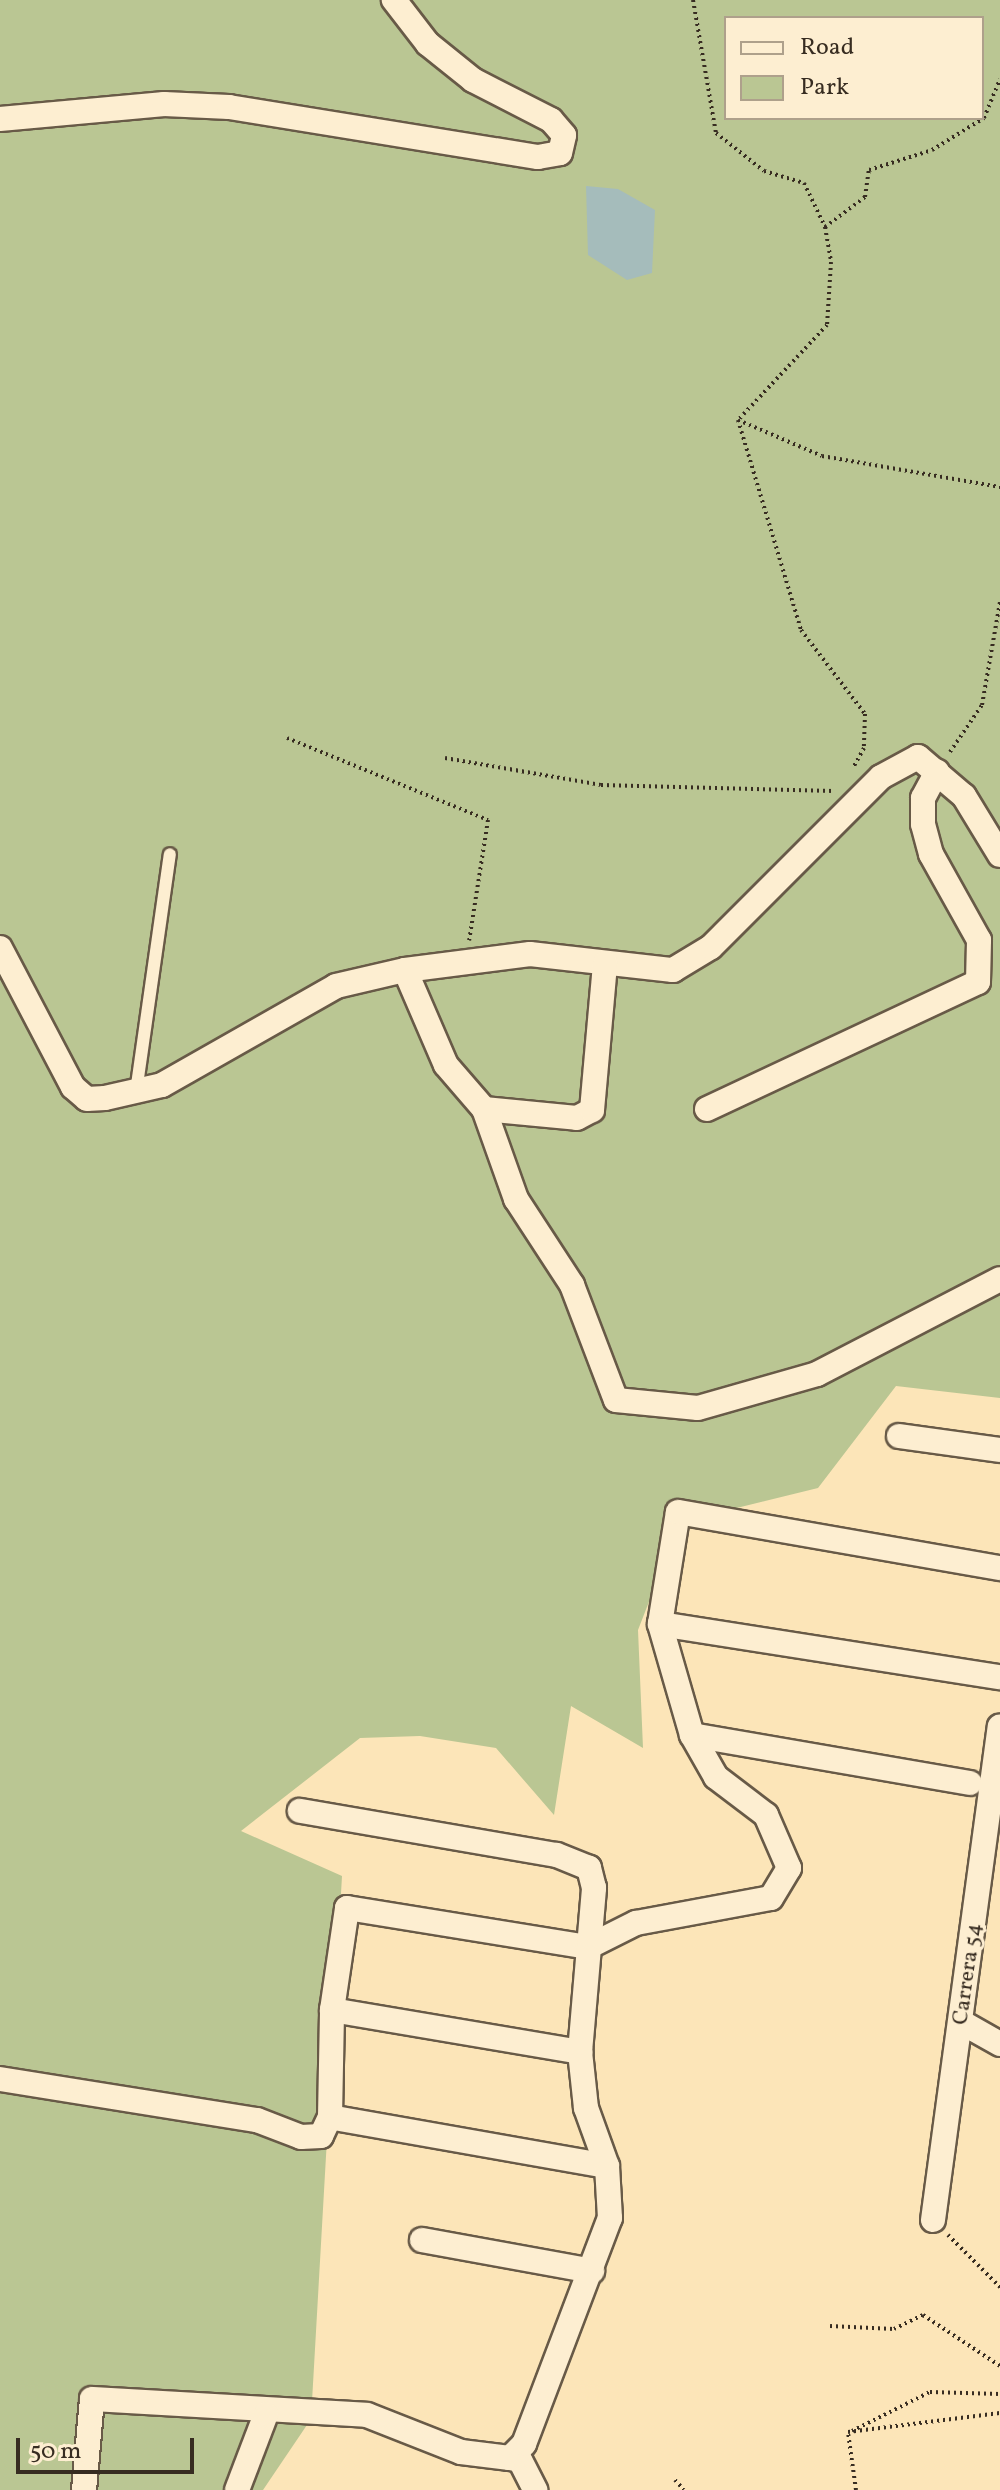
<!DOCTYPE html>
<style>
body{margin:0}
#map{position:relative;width:1000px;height:2490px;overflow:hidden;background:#fce5b8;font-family:Vollkorn,serif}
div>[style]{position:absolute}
.green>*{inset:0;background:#bac693}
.water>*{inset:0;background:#a5bcbb}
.path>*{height:4px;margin-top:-2px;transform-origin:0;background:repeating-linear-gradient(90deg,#372c21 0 2px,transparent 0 6px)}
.roads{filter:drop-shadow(2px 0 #685a47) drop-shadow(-2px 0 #685a47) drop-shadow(0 2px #685a47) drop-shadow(0 -2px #685a47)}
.lane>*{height:12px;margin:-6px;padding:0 6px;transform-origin:6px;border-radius:6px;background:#fdeed1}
.street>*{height:24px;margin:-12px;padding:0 12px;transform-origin:12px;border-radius:12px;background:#fdeed1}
span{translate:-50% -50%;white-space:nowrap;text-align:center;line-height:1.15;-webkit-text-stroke:6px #fdeed1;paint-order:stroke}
.street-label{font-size:22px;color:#372c21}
.legend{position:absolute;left:724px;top:16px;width:260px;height:104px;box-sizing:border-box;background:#fdeed1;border:2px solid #aea08b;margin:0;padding:10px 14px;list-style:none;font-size:24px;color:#372c21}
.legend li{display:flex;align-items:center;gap:16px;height:40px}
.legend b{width:40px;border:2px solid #aea08b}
.scale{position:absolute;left:16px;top:2438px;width:178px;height:36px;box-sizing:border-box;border:4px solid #372c21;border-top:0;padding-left:10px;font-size:24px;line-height:28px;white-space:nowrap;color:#372c21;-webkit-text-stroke:6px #fdeed1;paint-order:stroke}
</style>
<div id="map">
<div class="green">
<div style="clip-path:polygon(evenodd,0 0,1000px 0,1000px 1398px,896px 1386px,818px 1488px,680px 1522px,638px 1630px,643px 1748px,571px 1706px,554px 1815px,496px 1748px,420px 1736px,360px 1738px,241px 1831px,342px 1876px,311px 2419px,263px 2490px,0 2490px,0 0,726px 18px,982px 18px,982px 118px,726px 118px,726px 18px)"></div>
</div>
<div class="water">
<div style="clip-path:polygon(586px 186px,618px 189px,655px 210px,652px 273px,627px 280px,588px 255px)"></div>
</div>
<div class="path">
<div style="left:693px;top:0;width:135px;rotate:80.2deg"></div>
<div style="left:716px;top:133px;width:61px;rotate:38.4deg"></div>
<div style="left:764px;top:171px;width:42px;rotate:16.7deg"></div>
<div style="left:804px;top:183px;width:49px;rotate:64.5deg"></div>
<div style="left:825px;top:227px;width:36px;rotate:80deg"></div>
<div style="left:831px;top:262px;width:63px;rotate:93.6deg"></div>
<div style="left:827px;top:325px;width:130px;rotate:133.1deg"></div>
<div style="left:738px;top:420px;width:91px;rotate:23.2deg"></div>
<div style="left:822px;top:456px;width:181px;rotate:9.9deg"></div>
<div style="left:825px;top:227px;width:50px;rotate:-36.9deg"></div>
<div style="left:865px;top:197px;width:27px;rotate:-82deg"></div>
<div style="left:869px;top:170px;width:66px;rotate:-17.6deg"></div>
<div style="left:932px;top:150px;width:61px;rotate:-31.6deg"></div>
<div style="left:984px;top:118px;width:42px;rotate:-67.7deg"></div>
<div style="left:738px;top:420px;width:219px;rotate:73.3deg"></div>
<div style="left:801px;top:630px;width:106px;rotate:52.7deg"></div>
<div style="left:865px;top:714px;width:34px;rotate:92deg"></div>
<div style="left:864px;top:748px;width:23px;rotate:119deg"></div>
<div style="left:287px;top:738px;width:217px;rotate:22.2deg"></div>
<div style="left:488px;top:820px;width:122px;rotate:98.9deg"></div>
<div style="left:950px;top:752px;width:57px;rotate:-55.8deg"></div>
<div style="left:982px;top:705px;width:105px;rotate:-80.1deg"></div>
<div style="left:445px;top:758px;width:158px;rotate:9.8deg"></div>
<div style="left:601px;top:785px;width:233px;rotate:1.5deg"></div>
<div style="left:948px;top:2235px;width:74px;rotate:45deg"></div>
<div style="left:830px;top:2326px;width:64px;rotate:2.7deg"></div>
<div style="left:894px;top:2329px;width:32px;rotate:-26deg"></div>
<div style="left:923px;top:2315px;width:92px;rotate:33.5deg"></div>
<div style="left:852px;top:2431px;width:87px;rotate:-26.6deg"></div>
<div style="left:930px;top:2392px;width:70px;rotate:1.6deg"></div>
<div style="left:675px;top:2480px;width:13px;rotate:48deg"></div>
<div style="left:856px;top:2490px;width:59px;rotate:-97.9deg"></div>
<div style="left:848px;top:2432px;width:153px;rotate:-7.1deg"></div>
</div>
<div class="roads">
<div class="lane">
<div style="left:136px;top:1092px;width:240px;rotate:-81.9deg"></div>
</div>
<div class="street">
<div style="left:0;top:119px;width:165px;rotate:-5.2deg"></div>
<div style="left:164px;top:104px;width:65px;rotate:2.6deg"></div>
<div style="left:229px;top:107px;width:313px;rotate:9.2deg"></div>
<div style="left:538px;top:157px;width:22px;rotate:-10deg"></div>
<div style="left:560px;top:153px;width:18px;rotate:-77deg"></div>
<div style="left:564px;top:135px;width:20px;rotate:-131deg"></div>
<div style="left:551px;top:120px;width:88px;rotate:-152.9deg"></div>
<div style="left:473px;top:80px;width:58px;rotate:-141.3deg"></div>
<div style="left:428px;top:44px;width:56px;rotate:-127.7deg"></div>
<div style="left:0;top:948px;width:157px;rotate:62.3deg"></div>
<div style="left:73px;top:1087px;width:18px;rotate:41deg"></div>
<div style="left:87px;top:1099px;width:18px;rotate:-3deg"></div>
<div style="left:105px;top:1098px;width:58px;rotate:-12.8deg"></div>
<div style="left:162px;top:1085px;width:200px;rotate:-29.6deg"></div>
<div style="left:336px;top:986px;width:71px;rotate:-13.1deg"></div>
<div style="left:405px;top:970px;width:126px;rotate:-7.3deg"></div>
<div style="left:530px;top:954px;width:144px;rotate:6.4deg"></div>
<div style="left:673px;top:970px;width:44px;rotate:-31.2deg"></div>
<div style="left:711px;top:947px;width:240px;rotate:-45deg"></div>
<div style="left:881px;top:777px;width:42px;rotate:-28.4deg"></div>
<div style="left:918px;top:757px;width:60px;rotate:40.3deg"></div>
<div style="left:964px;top:796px;width:69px;rotate:58.6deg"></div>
<div style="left:405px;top:970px;width:103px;rotate:66.7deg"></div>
<div style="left:446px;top:1065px;width:58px;rotate:49.2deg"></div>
<div style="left:484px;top:1109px;width:96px;rotate:70.4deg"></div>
<div style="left:516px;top:1199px;width:103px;rotate:56.9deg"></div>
<div style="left:572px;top:1285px;width:123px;rotate:69.1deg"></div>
<div style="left:616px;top:1400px;width:82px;rotate:5.6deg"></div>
<div style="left:698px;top:1408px;width:124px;rotate:-15.9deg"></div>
<div style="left:817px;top:1374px;width:206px;rotate:-27.4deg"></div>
<div style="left:484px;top:1109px;width:93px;rotate:5.5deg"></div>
<div style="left:577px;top:1118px;width:17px;rotate:-28deg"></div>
<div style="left:592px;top:1110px;width:147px;rotate:-84.9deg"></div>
<div style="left:707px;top:1109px;width:299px;rotate:-25.1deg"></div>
<div style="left:978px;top:982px;width:42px;rotate:-88.6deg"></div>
<div style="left:979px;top:940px;width:98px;rotate:-119.2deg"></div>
<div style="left:931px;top:854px;width:31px;rotate:-105deg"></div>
<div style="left:923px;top:824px;width:26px;rotate:-90deg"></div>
<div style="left:923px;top:798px;width:30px;rotate:-62deg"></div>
<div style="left:899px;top:1436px;width:102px;rotate:7.9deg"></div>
<div style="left:660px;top:1624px;width:344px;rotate:8.9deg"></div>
<div style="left:692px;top:1735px;width:282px;rotate:9.8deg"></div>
<div style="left:332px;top:2010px;width:252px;rotate:9.6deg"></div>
<div style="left:961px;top:2022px;width:45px;rotate:29.4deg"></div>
<div style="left:0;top:2079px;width:260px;rotate:9.1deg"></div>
<div style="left:257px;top:2120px;width:47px;rotate:21.1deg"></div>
<div style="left:301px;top:2137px;width:20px;rotate:-3deg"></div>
<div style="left:321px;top:2136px;width:21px;rotate:-65deg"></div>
<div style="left:607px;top:2166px;width:281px;rotate:-170deg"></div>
<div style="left:330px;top:2117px;width:107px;rotate:-88.9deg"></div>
<div style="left:332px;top:2010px;width:103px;rotate:-81.6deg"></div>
<div style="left:347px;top:1908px;width:244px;rotate:9.2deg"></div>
<div style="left:588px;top:1947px;width:54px;rotate:-26.6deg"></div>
<div style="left:636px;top:1923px;width:137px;rotate:-10.5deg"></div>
<div style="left:771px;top:1898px;width:35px;rotate:-59deg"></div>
<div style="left:789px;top:1868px;width:58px;rotate:-113.5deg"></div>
<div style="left:766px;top:1815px;width:63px;rotate:-142.8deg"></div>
<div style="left:716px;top:1777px;width:48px;rotate:-119.7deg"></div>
<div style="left:692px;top:1735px;width:116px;rotate:-106.1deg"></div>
<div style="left:660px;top:1624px;width:113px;rotate:-80.9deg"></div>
<div style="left:678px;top:1512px;width:327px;rotate:9.9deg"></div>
<div style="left:933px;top:2220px;width:498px;rotate:-82.3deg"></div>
<div style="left:422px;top:2240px;width:173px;rotate:10.3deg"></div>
<div style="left:510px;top:2458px;width:10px;rotate:11deg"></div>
<div style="left:520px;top:2460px;width:34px;rotate:63deg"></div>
<div style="left:84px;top:2490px;width:91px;rotate:-85deg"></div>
<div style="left:92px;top:2399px;width:275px;rotate:3.3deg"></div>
<div style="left:367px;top:2415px;width:101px;rotate:21.5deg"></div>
<div style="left:461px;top:2452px;width:49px;rotate:7deg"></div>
<div style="left:510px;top:2458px;width:20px;rotate:-45deg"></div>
<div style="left:524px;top:2444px;width:242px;rotate:-69.2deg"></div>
<div style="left:610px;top:2218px;width:52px;rotate:-93.3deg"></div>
<div style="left:607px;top:2166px;width:62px;rotate:-109.9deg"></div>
<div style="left:586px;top:2108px;width:56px;rotate:-96.1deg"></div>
<div style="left:580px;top:2052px;width:165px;rotate:-85.1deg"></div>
<div style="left:594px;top:1888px;width:21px;rotate:-104deg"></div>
<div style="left:589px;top:1868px;width:35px;rotate:-158deg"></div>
<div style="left:556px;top:1855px;width:260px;rotate:-170.2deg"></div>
<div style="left:237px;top:2490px;width:81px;rotate:-69.1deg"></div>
</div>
</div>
<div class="street-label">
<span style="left:968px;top:1974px;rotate:-82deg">Carrera 54</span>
</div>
<ul class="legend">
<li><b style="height:10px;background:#fdeed1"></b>Road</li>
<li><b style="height:22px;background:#bac693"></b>Park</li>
</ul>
<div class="scale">50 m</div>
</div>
